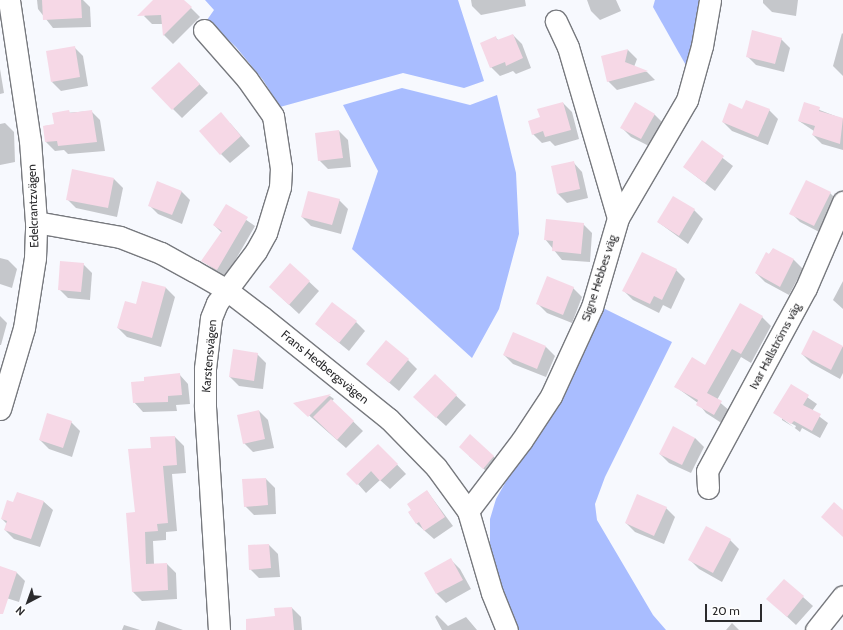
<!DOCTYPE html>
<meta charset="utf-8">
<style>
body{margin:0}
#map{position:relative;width:843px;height:630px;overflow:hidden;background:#f7f9fe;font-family:Cabin,sans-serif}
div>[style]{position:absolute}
.forest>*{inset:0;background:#a9bdff}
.shadow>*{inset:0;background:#0003}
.building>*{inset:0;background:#f6d8e6}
.roads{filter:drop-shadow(1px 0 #77797e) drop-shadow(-1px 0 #77797e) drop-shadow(0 1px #77797e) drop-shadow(0 -1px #77797e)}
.minor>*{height:21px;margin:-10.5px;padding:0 10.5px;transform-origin:10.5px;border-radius:10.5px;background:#fff}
span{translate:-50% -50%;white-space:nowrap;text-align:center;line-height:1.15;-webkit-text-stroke:3px #fff;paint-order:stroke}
.street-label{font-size:12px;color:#2b2b2d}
.north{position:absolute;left:8px;top:582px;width:40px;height:40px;-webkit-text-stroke:3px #fff;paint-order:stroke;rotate:221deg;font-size:11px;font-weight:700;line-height:16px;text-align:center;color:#2b2b2d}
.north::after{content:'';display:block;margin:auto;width:14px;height:18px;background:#2b2b2d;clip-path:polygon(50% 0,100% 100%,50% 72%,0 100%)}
.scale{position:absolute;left:705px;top:604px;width:57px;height:18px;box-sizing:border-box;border:2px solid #2b2b2d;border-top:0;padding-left:5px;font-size:12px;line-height:14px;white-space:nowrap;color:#2b2b2d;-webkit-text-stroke:3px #fff;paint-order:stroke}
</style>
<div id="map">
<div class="forest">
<div style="clip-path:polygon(205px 0,458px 0,484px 81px,464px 88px,403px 73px,280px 107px,263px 80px,236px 47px,207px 20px,214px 10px)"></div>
<div style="clip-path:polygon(655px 0,701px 0,688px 69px,653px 7px)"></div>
<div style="clip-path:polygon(402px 88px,470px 105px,497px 95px,516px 173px,519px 234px,499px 309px,472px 358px,352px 249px,378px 171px,343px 105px)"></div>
<div style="clip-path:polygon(601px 307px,672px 342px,605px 477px,595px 504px,597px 520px,653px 615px,666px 630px,518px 630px,512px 621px,500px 584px,490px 546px,490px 519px,496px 499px,508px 478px,566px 387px)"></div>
</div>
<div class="shadow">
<div style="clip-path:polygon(37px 0,83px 0,90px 7px,91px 27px,53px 28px,38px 9px)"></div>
<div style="clip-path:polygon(160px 0,183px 0,200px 17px,173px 44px,164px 35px,163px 24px,152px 24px,144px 16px)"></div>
<div style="clip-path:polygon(471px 0,525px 0,526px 6px,481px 15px,472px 6px)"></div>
<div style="clip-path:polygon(587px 0,616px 0,621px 11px,600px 20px,591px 11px)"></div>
<div style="clip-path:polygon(763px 0,798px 0,796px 16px,772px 12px,763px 3px)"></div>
<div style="clip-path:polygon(842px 33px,843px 34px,843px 76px,833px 66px)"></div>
<div style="clip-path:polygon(513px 35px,522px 44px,531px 68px,516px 74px,513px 71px,500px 76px,491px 67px,495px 37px,499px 41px)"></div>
<div style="clip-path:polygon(781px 39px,790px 48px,784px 72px,756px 65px,747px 56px)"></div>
<div style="clip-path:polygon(74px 47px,83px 56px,88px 86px,61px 91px,52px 82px)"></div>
<div style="clip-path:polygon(628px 50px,637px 59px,634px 67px,647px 72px,655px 80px,617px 90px,608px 81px,602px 57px)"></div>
<div style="clip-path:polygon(0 69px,4px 93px,0 94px)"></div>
<div style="clip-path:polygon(188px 72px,208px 93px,182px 118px,173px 109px)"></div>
<div style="clip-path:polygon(563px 103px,572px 112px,579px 139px,555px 146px,550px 141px,542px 143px,533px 134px,541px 118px)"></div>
<div style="clip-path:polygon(635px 103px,655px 115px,664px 124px,651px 147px,631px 137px,622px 128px)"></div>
<div style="clip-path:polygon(804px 104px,843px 119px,843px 150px,822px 144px,813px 135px,814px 131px,799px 121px)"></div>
<div style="clip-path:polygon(743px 110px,769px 110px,778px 119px,768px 145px,732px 131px,723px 122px)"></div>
<div style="clip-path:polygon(91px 111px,100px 120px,105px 151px,68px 154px,64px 150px,55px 151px,46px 142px,44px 126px,55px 125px,53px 114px)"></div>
<div style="clip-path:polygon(5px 123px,14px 132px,15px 162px,0 165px,0 124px)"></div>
<div style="clip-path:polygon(230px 123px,250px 146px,230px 163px,221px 154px)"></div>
<div style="clip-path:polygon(339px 131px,348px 140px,351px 167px,328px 169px,319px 160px)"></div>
<div style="clip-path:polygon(702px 142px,733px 166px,715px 191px,684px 167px)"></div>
<div style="clip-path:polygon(573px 162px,582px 172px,588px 198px,567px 203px,558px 194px)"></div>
<div style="clip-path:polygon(114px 179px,123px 188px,117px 217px,76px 208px,67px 199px)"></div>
<div style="clip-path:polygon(181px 191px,190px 200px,182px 224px,158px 214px,149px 205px)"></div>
<div style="clip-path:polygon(830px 193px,839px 202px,823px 234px,800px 222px,791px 213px)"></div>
<div style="clip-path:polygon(339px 200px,348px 209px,341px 234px,311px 226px,302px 217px)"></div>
<div style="clip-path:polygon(226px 206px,255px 226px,225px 278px,203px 261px,222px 233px,214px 225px)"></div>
<div style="clip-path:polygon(694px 210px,703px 219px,688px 244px,658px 222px)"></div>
<div style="clip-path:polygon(583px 224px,592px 233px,590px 262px,562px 260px,545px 239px)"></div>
<div style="clip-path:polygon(773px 249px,794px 260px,803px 269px,789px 295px,765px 282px,756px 273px)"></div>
<div style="clip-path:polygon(642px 254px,676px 270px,685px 279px,671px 309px,663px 305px,659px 313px,633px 300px,624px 291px)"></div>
<div style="clip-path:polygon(0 258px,8px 260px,17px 269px,12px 288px,0 284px)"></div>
<div style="clip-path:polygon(83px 264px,92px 273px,90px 300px,68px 298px,59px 289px)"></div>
<div style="clip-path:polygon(290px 264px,319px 291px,299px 314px,270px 287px)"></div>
<div style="clip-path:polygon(843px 281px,843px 309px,833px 300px)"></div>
<div style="clip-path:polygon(143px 282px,166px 288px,175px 297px,161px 347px,127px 337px,118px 328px,137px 305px)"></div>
<div style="clip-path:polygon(573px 288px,582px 297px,572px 323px,547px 313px,538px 304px)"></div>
<div style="clip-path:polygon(0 316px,7px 323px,1px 345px,0 345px)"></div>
<div style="clip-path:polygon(762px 317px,771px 326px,751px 363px,741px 357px,717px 400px,730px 411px,723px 424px,706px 413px,698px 403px,676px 387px,706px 366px)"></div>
<div style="clip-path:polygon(356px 322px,365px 331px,349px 351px,316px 324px)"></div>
<div style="clip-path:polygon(814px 332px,843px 347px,843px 373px,840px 379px,811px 363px,802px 354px)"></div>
<div style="clip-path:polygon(546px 347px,555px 356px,546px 377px,513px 364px,504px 355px)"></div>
<div style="clip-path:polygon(257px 354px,266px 363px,263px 389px,239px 386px,230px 377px)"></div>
<div style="clip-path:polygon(408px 360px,417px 369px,399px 391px,367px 364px)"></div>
<div style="clip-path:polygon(179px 374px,188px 384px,190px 404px,176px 405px,177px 411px,143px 412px,134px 402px)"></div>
<div style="clip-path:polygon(435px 376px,466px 405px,446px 426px,424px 406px)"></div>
<div style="clip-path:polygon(evenodd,791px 386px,817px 404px,812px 411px,828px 423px,820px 438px,802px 428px,800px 432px,775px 413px,791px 386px,782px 418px,796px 426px,795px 428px,782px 420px,782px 418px)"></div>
<div style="clip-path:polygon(330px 396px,334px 399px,332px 401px,363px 431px,346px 448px,295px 403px)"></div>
<div style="clip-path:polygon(259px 411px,268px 420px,274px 448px,253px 452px,244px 443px)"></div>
<div style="clip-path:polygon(71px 422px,80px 431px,72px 457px,49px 449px,40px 440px)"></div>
<div style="clip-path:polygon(470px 436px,503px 465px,493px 477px,469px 456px)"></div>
<div style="clip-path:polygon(175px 437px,184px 446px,186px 473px,172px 474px,177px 531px,166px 532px,166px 540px,153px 541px,154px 564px,167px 564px,176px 573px,177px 599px,142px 601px,133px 592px,136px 513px,152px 448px,151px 438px)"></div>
<div style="clip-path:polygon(695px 438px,704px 447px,691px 473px,669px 463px,660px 454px)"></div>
<div style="clip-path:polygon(387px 454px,406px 474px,390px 489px,380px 480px,366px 493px,358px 484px)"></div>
<div style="clip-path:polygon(266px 479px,275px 488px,276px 514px,254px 515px,245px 506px)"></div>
<div style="clip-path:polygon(427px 491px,453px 526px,434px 539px,417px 524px,409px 513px)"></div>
<div style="clip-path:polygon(43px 501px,53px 510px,40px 547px,14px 539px,5px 530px,7px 524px,2px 519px)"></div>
<div style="clip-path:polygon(666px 508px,675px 517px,664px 544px,635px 532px,626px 523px)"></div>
<div style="clip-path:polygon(730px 540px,739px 549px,722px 582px,699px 569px,690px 560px)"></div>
<div style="clip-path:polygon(269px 545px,278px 554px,280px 577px,259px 578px,250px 569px)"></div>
<div style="clip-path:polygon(451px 560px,460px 569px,471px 589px,446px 603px,437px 594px,425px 574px)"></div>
<div style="clip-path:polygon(0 567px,16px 572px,25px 581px,19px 602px,0 596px)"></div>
<div style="clip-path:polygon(784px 580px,813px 606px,796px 625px,768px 599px)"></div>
<div style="clip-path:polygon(292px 608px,301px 617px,302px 630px,261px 630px)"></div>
<div style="clip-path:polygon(437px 615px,448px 626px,466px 617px,477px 630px,442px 630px,435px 617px)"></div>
<div style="clip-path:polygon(158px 621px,183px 630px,155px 630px)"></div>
<div style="clip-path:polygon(732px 623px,739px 630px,726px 630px)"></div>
<div style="clip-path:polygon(124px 625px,140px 630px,122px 630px)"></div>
</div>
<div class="building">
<div style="clip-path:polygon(42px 0,81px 0,82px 18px,43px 20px)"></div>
<div style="clip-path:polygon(153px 0,184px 0,192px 7px,163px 36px,161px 15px,137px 16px)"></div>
<div style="clip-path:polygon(752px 30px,782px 38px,775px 64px,746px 57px)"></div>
<div style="clip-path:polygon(513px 34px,523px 58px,506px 66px,505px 62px,490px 68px,480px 43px,496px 36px,497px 40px)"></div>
<div style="clip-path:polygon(75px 46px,80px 77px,51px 82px,46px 51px)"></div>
<div style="clip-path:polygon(628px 49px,625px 62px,648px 71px,607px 82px,601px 56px)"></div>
<div style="clip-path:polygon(179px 62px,200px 84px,172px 110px,151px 88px)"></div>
<div style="clip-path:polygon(746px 100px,770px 109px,758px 137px,722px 122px,729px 103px,742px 109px)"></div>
<div style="clip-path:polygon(563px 102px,571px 130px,545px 137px,543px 131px,532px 135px,528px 121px,540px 117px,537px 109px)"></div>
<div style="clip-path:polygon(635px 102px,655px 114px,641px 139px,620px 128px)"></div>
<div style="clip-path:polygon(804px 102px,820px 107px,819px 111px,843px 118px,840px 144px,812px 135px,815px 126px,798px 121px)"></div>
<div style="clip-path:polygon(69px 110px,70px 113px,92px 110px,97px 142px,58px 146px,57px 141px,45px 142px,43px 126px,54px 124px,52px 113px)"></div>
<div style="clip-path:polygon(221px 112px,241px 136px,220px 155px,199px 131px)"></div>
<div style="clip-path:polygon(339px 130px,343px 158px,318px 161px,315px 133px)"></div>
<div style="clip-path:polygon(702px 140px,724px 156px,705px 183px,683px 167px)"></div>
<div style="clip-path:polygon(574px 161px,580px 189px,557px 194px,551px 166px)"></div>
<div style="clip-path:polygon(72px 169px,114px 178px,108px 208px,66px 200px)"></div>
<div style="clip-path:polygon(806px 180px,831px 192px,814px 226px,789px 214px)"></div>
<div style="clip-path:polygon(157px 181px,182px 191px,172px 215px,148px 206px)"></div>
<div style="clip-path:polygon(308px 191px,340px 199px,332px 225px,301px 217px)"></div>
<div style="clip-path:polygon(673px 196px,695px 209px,679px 236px,657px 222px)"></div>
<div style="clip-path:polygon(226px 204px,248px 217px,217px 270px,201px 261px,222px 231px,213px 225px)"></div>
<div style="clip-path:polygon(546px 219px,584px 223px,581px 254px,552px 251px,553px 241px,544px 240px)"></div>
<div style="clip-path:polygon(773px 248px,794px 259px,780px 287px,755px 273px,766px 252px,769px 254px)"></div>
<div style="clip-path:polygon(642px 252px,677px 269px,662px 300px,654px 296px,650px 304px,622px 291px)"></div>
<div style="clip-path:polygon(60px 261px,84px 263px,81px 292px,58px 290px)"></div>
<div style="clip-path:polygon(290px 263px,310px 281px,289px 305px,269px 287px)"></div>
<div style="clip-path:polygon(547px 276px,574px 287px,563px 315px,536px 304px)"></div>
<div style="clip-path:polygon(142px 281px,166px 287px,152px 338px,117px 328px,125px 301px,136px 304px)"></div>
<div style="clip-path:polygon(332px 302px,357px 321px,339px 343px,315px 324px)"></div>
<div style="clip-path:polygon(740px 303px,763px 316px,741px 354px,732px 349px,707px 393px,722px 401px,714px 415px,696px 405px,698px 400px,674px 387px,692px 357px,705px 365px)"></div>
<div style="clip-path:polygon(813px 330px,843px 346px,831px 370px,801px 354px)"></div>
<div style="clip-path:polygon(513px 332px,546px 346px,537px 369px,503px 355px)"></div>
<div style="clip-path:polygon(386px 340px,409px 359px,389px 383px,366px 364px)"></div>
<div style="clip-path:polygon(233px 349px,258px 353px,254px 381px,229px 377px)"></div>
<div style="clip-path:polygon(180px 373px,182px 395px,168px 396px,168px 402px,133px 403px,131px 382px,144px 381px,144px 377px)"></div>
<div style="clip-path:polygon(435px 374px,457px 395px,436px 418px,413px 397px)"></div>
<div style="clip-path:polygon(791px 384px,809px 395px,803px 405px,821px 414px,812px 431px,794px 421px,791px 424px,773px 413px)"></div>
<div style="clip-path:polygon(331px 394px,308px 417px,293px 403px)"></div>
<div style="clip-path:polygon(331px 399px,354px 421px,337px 440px,313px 417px)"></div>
<div style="clip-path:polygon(259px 410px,265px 439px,243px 444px,237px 415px)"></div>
<div style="clip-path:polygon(47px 413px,72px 421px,63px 448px,39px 440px)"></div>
<div style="clip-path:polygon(673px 426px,695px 438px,682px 465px,659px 454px)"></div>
<div style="clip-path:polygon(470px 434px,494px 456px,483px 469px,459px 447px)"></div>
<div style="clip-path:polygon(175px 436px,177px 465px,163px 466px,168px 523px,157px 524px,158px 531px,145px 532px,146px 564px,167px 563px,168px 590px,132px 592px,126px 513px,135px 512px,128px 449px,151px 448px,150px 437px)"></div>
<div style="clip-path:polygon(378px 444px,398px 464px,380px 481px,371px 471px,357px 485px,346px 474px)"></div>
<div style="clip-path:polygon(266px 478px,268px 505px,244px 507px,242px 479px)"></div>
<div style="clip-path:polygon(427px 490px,445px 517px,424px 531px,419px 522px,416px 524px,408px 512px,411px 510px,407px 504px)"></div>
<div style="clip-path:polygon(17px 492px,44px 501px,31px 539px,4px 530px,7px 521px,1px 519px,7px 500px,13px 502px)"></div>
<div style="clip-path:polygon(637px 494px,667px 507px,654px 536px,625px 523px)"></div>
<div style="clip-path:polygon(834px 502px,843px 510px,843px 537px,821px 517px)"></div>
<div style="clip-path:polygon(706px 526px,731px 539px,713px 573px,688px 560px)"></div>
<div style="clip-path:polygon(269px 544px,271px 568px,249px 570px,248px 545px)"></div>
<div style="clip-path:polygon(451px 558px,463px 580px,436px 594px,424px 573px)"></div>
<div style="clip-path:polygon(0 566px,17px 572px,3px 614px,0 614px)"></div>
<div style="clip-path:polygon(784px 579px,804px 596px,787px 617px,766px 599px)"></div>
<div style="clip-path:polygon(292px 607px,294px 630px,246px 630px,246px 619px,275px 616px,274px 608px)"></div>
</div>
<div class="roads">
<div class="minor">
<div style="left:204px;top:30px;width:65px;rotate:48.7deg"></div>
<div style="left:247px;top:79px;width:45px;rotate:54.9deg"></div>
<div style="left:273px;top:116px;width:53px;rotate:81.3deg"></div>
<div style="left:281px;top:168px;width:19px;rotate:93deg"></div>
<div style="left:280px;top:187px;width:48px;rotate:106.9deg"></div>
<div style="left:266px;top:233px;width:21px;rotate:119deg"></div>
<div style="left:256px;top:251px;width:65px;rotate:126.9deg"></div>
<div style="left:217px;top:303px;width:16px;rotate:112deg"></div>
<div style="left:211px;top:318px;width:50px;rotate:96.8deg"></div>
<div style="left:205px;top:368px;width:39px;rotate:90deg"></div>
<div style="left:205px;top:407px;width:223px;rotate:86.4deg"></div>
<div style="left:618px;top:218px;width:137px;rotate:-59.7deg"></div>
<div style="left:687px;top:100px;width:56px;rotate:-74.5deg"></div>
<div style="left:702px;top:46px;width:47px;rotate:-80.1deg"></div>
<div style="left:36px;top:222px;width:85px;rotate:10.1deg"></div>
<div style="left:120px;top:237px;width:44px;rotate:21.3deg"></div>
<div style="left:161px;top:253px;width:38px;rotate:29deg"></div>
<div style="left:194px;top:271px;width:39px;rotate:30deg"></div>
<div style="left:228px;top:291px;width:43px;rotate:37.4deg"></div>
<div style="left:262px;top:317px;width:163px;rotate:38.8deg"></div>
<div style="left:389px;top:419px;width:67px;rotate:45.6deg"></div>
<div style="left:436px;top:467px;width:54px;rotate:54deg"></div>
<div style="left:468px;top:511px;width:85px;rotate:73.7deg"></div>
<div style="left:492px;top:593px;width:40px;rotate:68deg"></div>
<div style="left:0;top:409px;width:84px;rotate:-73.5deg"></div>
<div style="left:24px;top:328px;width:71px;rotate:-81.1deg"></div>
<div style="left:35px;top:258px;width:36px;rotate:-88deg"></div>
<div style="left:36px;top:222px;width:81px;rotate:-94.2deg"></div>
<div style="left:30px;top:141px;width:143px;rotate:-98.5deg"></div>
<div style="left:708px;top:488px;width:17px;rotate:-93deg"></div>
<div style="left:707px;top:471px;width:208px;rotate:-61.6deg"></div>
<div style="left:806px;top:288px;width:94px;rotate:-66.7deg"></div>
<div style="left:468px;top:511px;width:89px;rotate:-52.7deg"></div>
<div style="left:522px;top:440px;width:53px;rotate:-56.6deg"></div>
<div style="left:551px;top:396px;width:98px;rotate:-65.3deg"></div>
<div style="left:592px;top:307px;width:93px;rotate:-73.7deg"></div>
<div style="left:618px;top:218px;width:178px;rotate:-106.3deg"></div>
<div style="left:568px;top:47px;width:29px;rotate:-115deg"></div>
<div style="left:816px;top:630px;width:43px;rotate:-51.5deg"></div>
</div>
</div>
<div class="street-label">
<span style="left:33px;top:206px;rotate:-92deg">Edelcrantzvägen</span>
<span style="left:599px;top:278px;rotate:-72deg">Signe Hebbes väg</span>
<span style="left:775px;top:346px;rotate:-62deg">Ivar Hallströms väg</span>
<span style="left:209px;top:356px;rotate:-85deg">Karstensvägen</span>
<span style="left:325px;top:367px;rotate:39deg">Frans Hedbergsvägen</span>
</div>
<div class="north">N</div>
<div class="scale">20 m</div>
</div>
